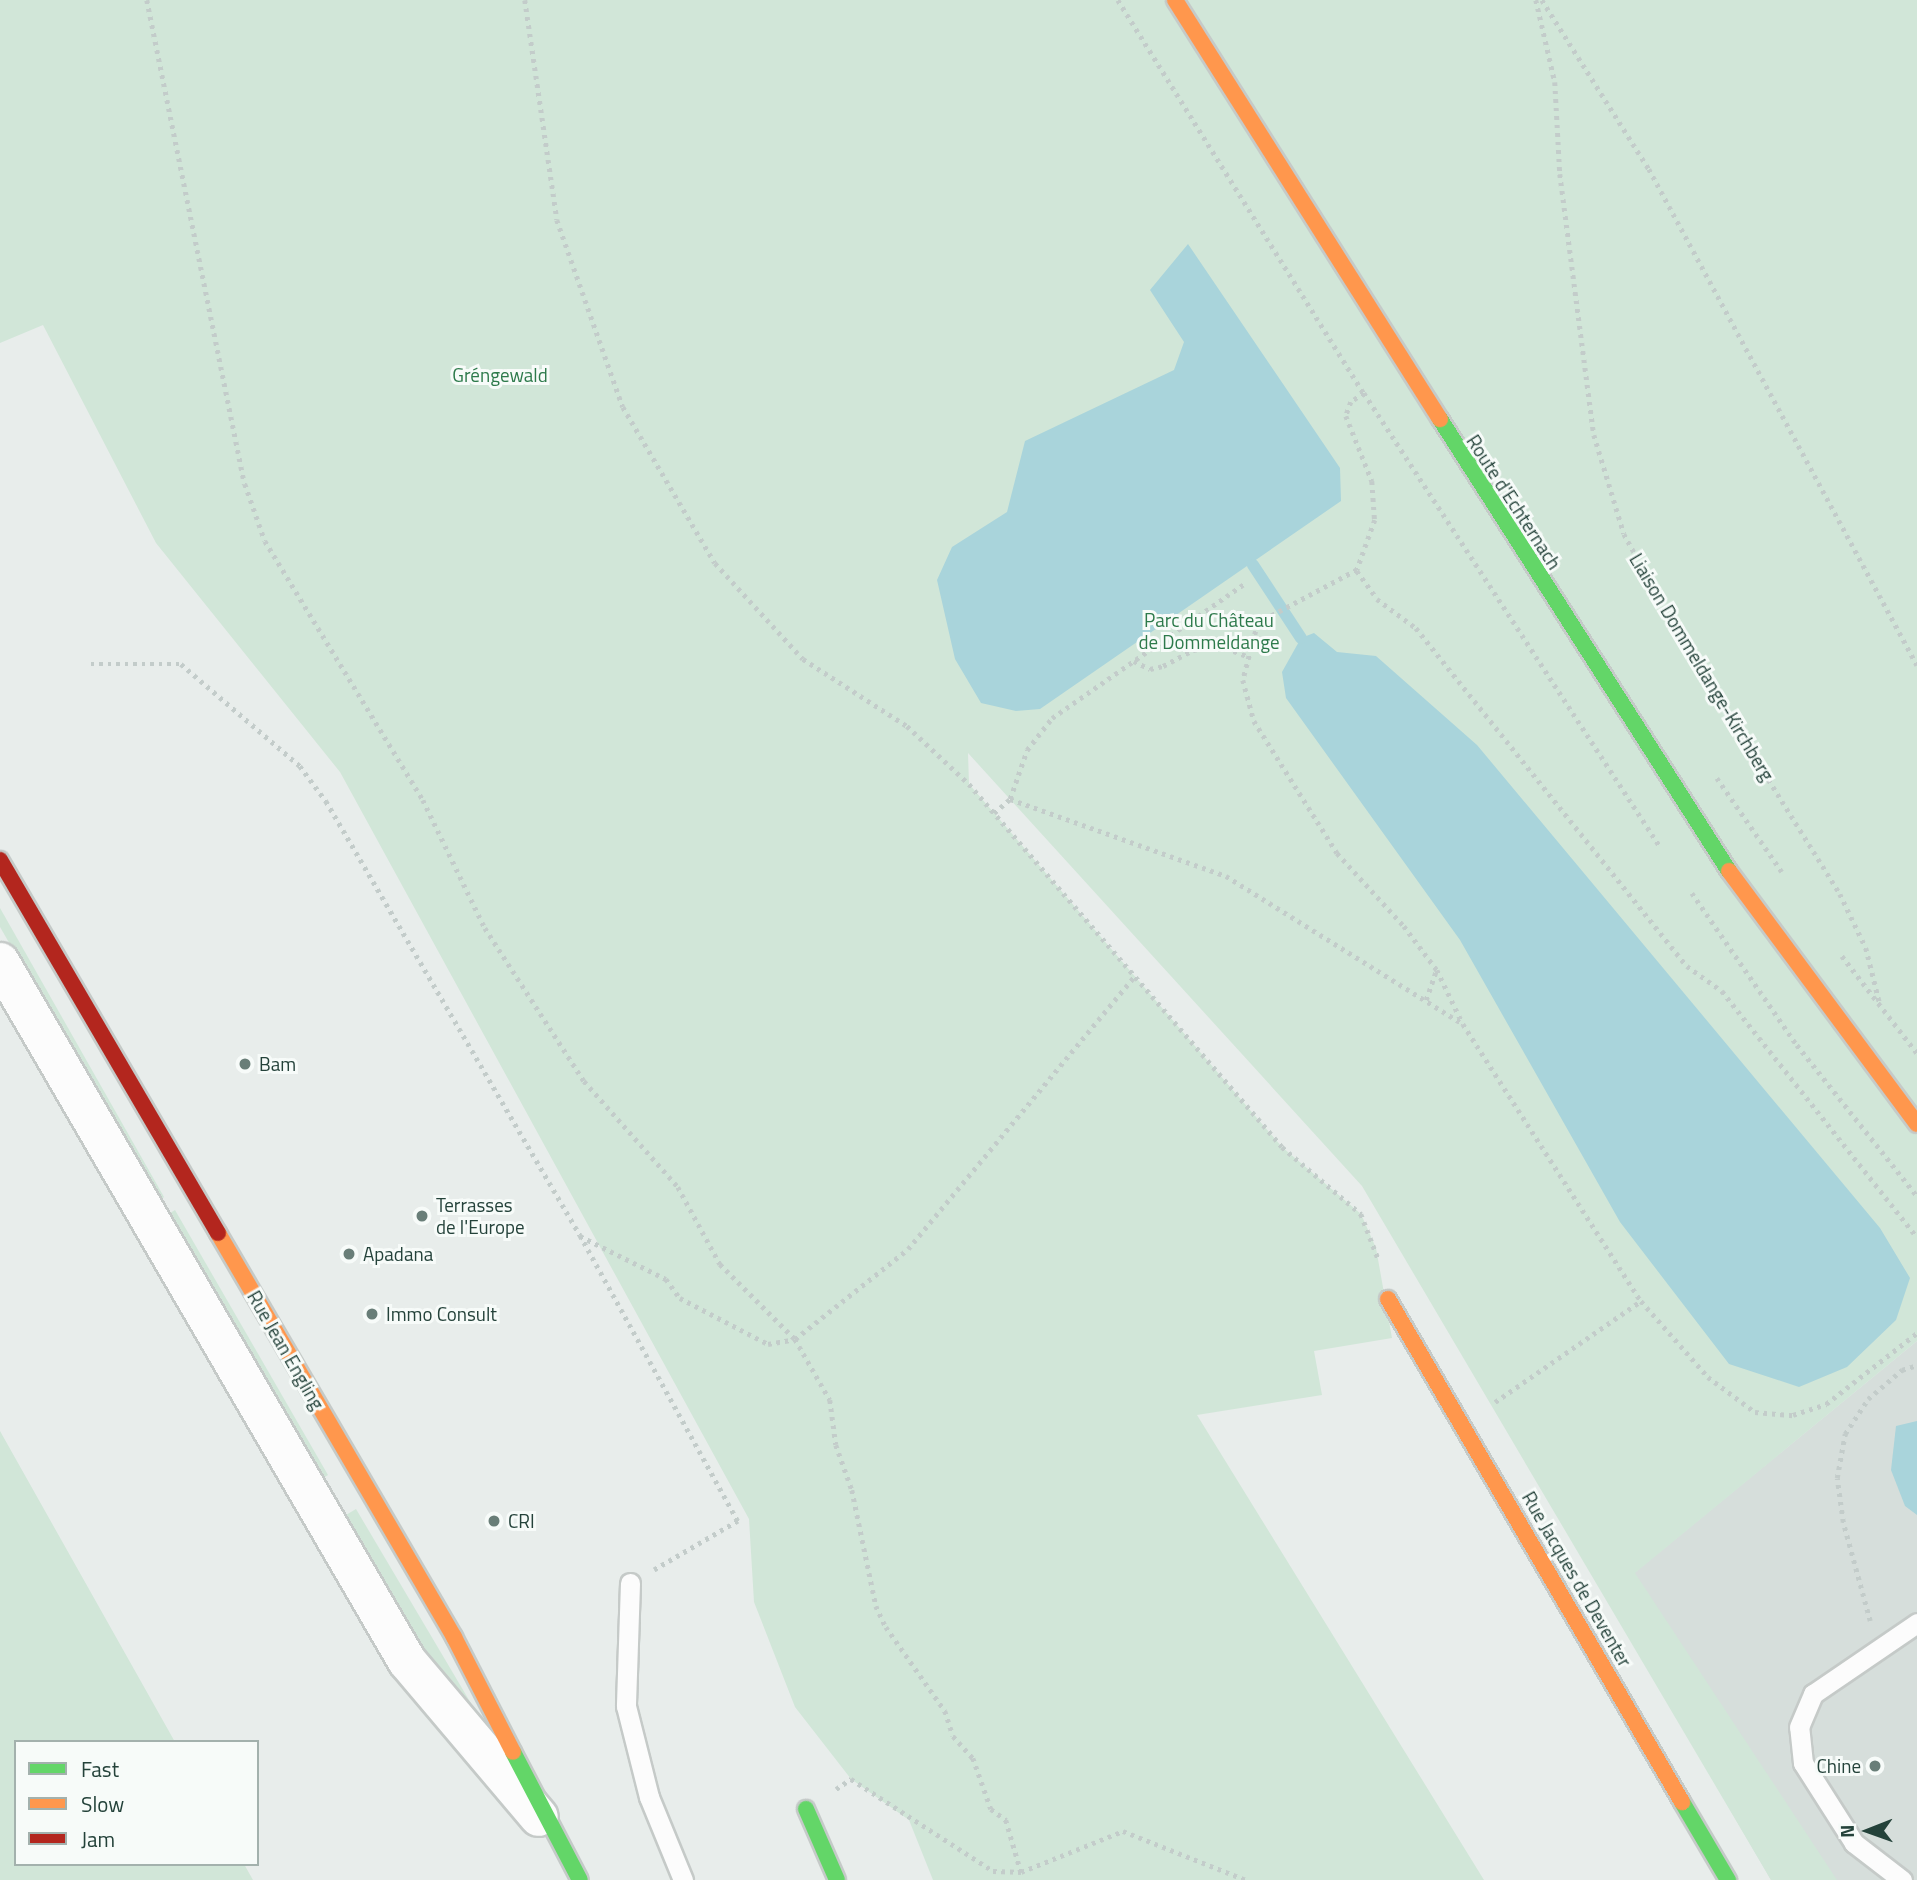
<!DOCTYPE html>
<meta charset="utf-8">
<style>
body{margin:0}
#map{position:relative;width:1917px;height:1880px;overflow:hidden;background:#e8edeb;font-family:"Titillium Web",sans-serif}
div>[style]{position:absolute}
.built>*{inset:0;background:#d6dedb}
.green>*{inset:0;background:#d1e6d8}
.water>*{inset:0;background:#a9d4db}
.stream>*{height:12px;margin:-6px;padding:0 6px;transform-origin:6px;border-radius:6px;background:#a9d4db}
.path>*{height:4.5px;margin-top:-2.25px;transform-origin:0;background:repeating-linear-gradient(90deg,#c3ccca 0 3.5px,transparent 0 8.5px)}
.roads{filter:drop-shadow(2px 0 #c5cac8) drop-shadow(-2px 0 #c5cac8) drop-shadow(0 2px #c5cac8) drop-shadow(0 -2px #c5cac8)}
.lane>*{height:19px;margin:-9.5px;padding:0 9.5px;transform-origin:9.5px;border-radius:9.5px;background:#fcfcfc}
.street>*{height:38px;margin:-19px;padding:0 19px;transform-origin:19px;border-radius:19px;background:#fcfcfc}
.fast>*{height:16px;margin:-8px;padding:0 8px;transform-origin:8px;border-radius:8px;background:#63d668}
.slow>*{height:16px;margin:-8px;padding:0 8px;transform-origin:8px;border-radius:8px;background:#ff974d}
.jam>*{height:16px;margin:-8px;padding:0 8px;transform-origin:8px;border-radius:8px;background:#b3261e}
.dots>*{width:19px;height:19px;translate:-50% -50%;box-sizing:border-box;border:4px solid #f7fbf9;border-radius:50%}
span{translate:-50% -50%;white-space:nowrap;text-align:center;line-height:1.15;-webkit-text-stroke:6px #f7fbf9;paint-order:stroke}
.park-label{font-size:19px;color:#2d7a4b}
.street-label{font-size:19px;color:#24423a}
.poi-label{font-size:19px;color:#24423a}
.left{translate:0 -50%;text-align:left}
.right{translate:-100% -50%;text-align:right}
.legend{position:absolute;left:14px;top:1740px;width:245px;height:126px;box-sizing:border-box;background:#f7fbf9;border:2px solid #a3b1ad;margin:0;padding:9px 12px;list-style:none;font-size:21px;color:#24423a}
.legend li{display:flex;align-items:center;gap:14px;height:35px}
.legend b{width:35px;border:2px solid #a3b1ad}
.north{position:absolute;left:1833px;top:1796px;width:70px;height:70px;-webkit-text-stroke:5px #f7fbf9;paint-order:stroke;rotate:269deg;font-size:19px;font-weight:700;line-height:28px;text-align:center;color:#24423a}
.north::after{content:'';display:block;margin:auto;width:24px;height:32px;background:#24423a;clip-path:polygon(50% 0,100% 100%,50% 72%,0 100%)}
</style>
<div id="map">
<div class="built">
<div style="clip-path:polygon(1917px 1341px,1917px 1880px,1771px 1880px,1606px 1596px)"></div>
</div>
<div class="green">
<div style="clip-path:polygon(0 0,1917px 0,1917px 1341px,1635px 1573px,1837px 1880px,1771px 1880px,1362px 1186px,968px 753px,969px 784px,1282px 1147px,1361px 1214px,1376px 1248px,1392px 1338px,1314px 1351px,1322px 1395px,1197px 1415px,1484px 1880px,933px 1880px,909px 1820px,851px 1779px,795px 1707px,754px 1602px,749px 1519px,340px 772px,156px 543px,43px 325px,0 343px)"></div>
<div style="clip-path:polygon(0 908px,164px 1197px,159px 1202px,0 927px)"></div>
<div style="clip-path:polygon(175px 1210px,328px 1475px,320px 1480px,167px 1215px)"></div>
<div style="clip-path:polygon(0 1431px,175px 1742px,16px 1742px,16px 1864px,244px 1864px,253px 1880px,0 1880px)"></div>
<div style="clip-path:polygon(356px 1509px,482px 1722px,422px 1656px,341px 1518px)"></div>
</div>
<div class="water">
<div style="clip-path:polygon(1188px 244px,1340px 468px,1341px 501px,1040px 709px,1016px 711px,981px 703px,955px 659px,937px 580px,952px 547px,1007px 512px,1025px 441px,1174px 370px,1184px 342px,1150px 290px)"></div>
<div style="clip-path:polygon(1314px 633px,1337px 652px,1376px 656px,1477px 745px,1880px 1228px,1910px 1278px,1896px 1320px,1847px 1367px,1799px 1387px,1729px 1364px,1620px 1222px,1460px 940px,1286px 698px,1282px 672px,1301px 638px)"></div>
<div style="clip-path:polygon(1917px 1421px,1917px 1515px,1905px 1506px,1891px 1470px,1896px 1426px)"></div>
</div>
<div class="stream">
<div style="left:1253px;top:565px;width:87px;rotate:56.7deg"></div>
</div>
<div class="path">
<div style="left:147px;top:0;width:494px;rotate:78.6deg"></div>
<div style="left:245px;top:484px;width:60px;rotate:70.7deg"></div>
<div style="left:265px;top:541px;width:303px;rotate:58.6deg"></div>
<div style="left:423px;top:800px;width:142px;rotate:64.2deg"></div>
<div style="left:485px;top:928px;width:182px;rotate:57.1deg"></div>
<div style="left:584px;top:1081px;width:142px;rotate:48.4deg"></div>
<div style="left:678px;top:1187px;width:88px;rotate:61.4deg"></div>
<div style="left:720px;top:1264px;width:106px;rotate:45deg"></div>
<div style="left:795px;top:1339px;width:70px;rotate:60.2deg"></div>
<div style="left:830px;top:1400px;width:45px;rotate:82.4deg"></div>
<div style="left:836px;top:1445px;width:48px;rotate:70.4deg"></div>
<div style="left:852px;top:1490px;width:118px;rotate:78.3deg"></div>
<div style="left:876px;top:1606px;width:23px;rotate:65deg"></div>
<div style="left:886px;top:1627px;width:103px;rotate:54.9deg"></div>
<div style="left:945px;top:1711px;width:26px;rotate:72deg"></div>
<div style="left:953px;top:1736px;width:30px;rotate:48deg"></div>
<div style="left:973px;top:1758px;width:54px;rotate:70.6deg"></div>
<div style="left:991px;top:1809px;width:19px;rotate:36deg"></div>
<div style="left:1006px;top:1820px;width:54px;rotate:73.9deg"></div>
<div style="left:525px;top:0;width:222px;rotate:81.7deg"></div>
<div style="left:557px;top:220px;width:198px;rotate:70.6deg"></div>
<div style="left:623px;top:407px;width:181px;rotate:59.5deg"></div>
<div style="left:715px;top:563px;width:130px;rotate:47.5deg"></div>
<div style="left:803px;top:659px;width:124px;rotate:32.8deg"></div>
<div style="left:907px;top:726px;width:85px;rotate:43.1deg"></div>
<div style="left:969px;top:784px;width:479px;rotate:49.2deg"></div>
<div style="left:1282px;top:1147px;width:104px;rotate:40.3deg"></div>
<div style="left:1361px;top:1214px;width:50px;rotate:69deg"></div>
<div style="left:1118px;top:0;width:464px;rotate:58deg"></div>
<div style="left:1364px;top:393px;width:543px;rotate:56.87deg"></div>
<div style="left:1536px;top:0;width:84px;rotate:77deg"></div>
<div style="left:1555px;top:82px;width:92px;rotate:86.9deg"></div>
<div style="left:1560px;top:174px;width:263px;rotate:82.6deg"></div>
<div style="left:1594px;top:435px;width:103px;rotate:73.1deg"></div>
<div style="left:1624px;top:534px;width:141px;rotate:61.1deg"></div>
<div style="left:1692px;top:657px;width:279px;rotate:58deg"></div>
<div style="left:1840px;top:894px;width:60px;rotate:64.3deg"></div>
<div style="left:1866px;top:948px;width:58px;rotate:76deg"></div>
<div style="left:1542px;top:0;width:200px;rotate:57.7deg"></div>
<div style="left:1649px;top:169px;width:564px;rotate:61.62deg"></div>
<div style="left:1364px;top:393px;width:16px;rotate:145deg"></div>
<div style="left:1351px;top:402px;width:15px;rotate:110deg"></div>
<div style="left:1346px;top:416px;width:70px;rotate:68.2deg"></div>
<div style="left:1372px;top:481px;width:39px;rotate:86deg"></div>
<div style="left:1375px;top:520px;width:53px;rotate:109.8deg"></div>
<div style="left:1357px;top:570px;width:112px;rotate:151.8deg"></div>
<div style="left:1258px;top:623px;width:59px;rotate:104.7deg"></div>
<div style="left:1243px;top:680px;width:42px;rotate:75deg"></div>
<div style="left:1254px;top:721px;width:156px;rotate:57.8deg"></div>
<div style="left:1337px;top:853px;width:99px;rotate:47.5deg"></div>
<div style="left:1404px;top:926px;width:55px;rotate:53.1deg"></div>
<div style="left:1437px;top:970px;width:60px;rotate:64.3deg"></div>
<div style="left:1463px;top:1024px;width:329px;rotate:57.3deg"></div>
<div style="left:1641px;top:1301px;width:101px;rotate:48.6deg"></div>
<div style="left:1708px;top:1377px;width:59px;rotate:36.7deg"></div>
<div style="left:1755px;top:1412px;width:38px;rotate:5deg"></div>
<div style="left:1793px;top:1415px;width:35px;rotate:-18deg"></div>
<div style="left:1826px;top:1404px;width:115px;rotate:-38deg"></div>
<div style="left:1357px;top:571px;width:34px;rotate:54deg"></div>
<div style="left:1377px;top:599px;width:49px;rotate:36.6deg"></div>
<div style="left:1416px;top:628px;width:433px;rotate:51.3deg"></div>
<div style="left:1687px;top:966px;width:43px;rotate:35.5deg"></div>
<div style="left:1722px;top:991px;width:314px;rotate:51.6deg"></div>
<div style="left:1134px;top:661px;width:18px;rotate:27deg"></div>
<div style="left:1150px;top:669px;width:13px;rotate:-13deg"></div>
<div style="left:1163px;top:666px;width:34px;rotate:-28deg"></div>
<div style="left:1193px;top:650px;width:25px;rotate:-11deg"></div>
<div style="left:1218px;top:645px;width:31px;rotate:21deg"></div>
<div style="left:91px;top:664px;width:90px"></div>
<div style="left:181px;top:664px;width:157px;rotate:40.6deg"></div>
<div style="left:300px;top:766px;width:44px;rotate:53.4deg"></div>
<div style="left:326px;top:801px;width:503px;rotate:59.66deg"></div>
<div style="left:580px;top:1235px;width:327px;rotate:61.1deg"></div>
<div style="left:738px;top:1521px;width:97px;rotate:149.7deg"></div>
<div style="left:1717px;top:778px;width:114px;rotate:55.3deg"></div>
<div style="left:1010px;top:799px;width:52px;rotate:-70.9deg"></div>
<div style="left:1027px;top:750px;width:41px;rotate:-52deg"></div>
<div style="left:1052px;top:718px;width:234px;rotate:-34.9deg"></div>
<div style="left:994px;top:813px;width:21px;rotate:-41deg"></div>
<div style="left:1010px;top:799px;width:229px;rotate:19.6deg"></div>
<div style="left:1226px;top:876px;width:277px;rotate:32deg"></div>
<div style="left:1692px;top:893px;width:185px;rotate:55.4deg"></div>
<div style="left:1797px;top:1045px;width:193px;rotate:51.5deg"></div>
<div style="left:1842px;top:956px;width:123px;rotate:52.3deg"></div>
<div style="left:1426px;top:1000px;width:31px;rotate:-71deg"></div>
<div style="left:580px;top:1236px;width:96px;rotate:26.6deg"></div>
<div style="left:666px;top:1279px;width:24px;rotate:54deg"></div>
<div style="left:680px;top:1298px;width:99px;rotate:27.6deg"></div>
<div style="left:768px;top:1344px;width:27px;rotate:-10deg"></div>
<div style="left:795px;top:1339px;width:144px;rotate:-38.5deg"></div>
<div style="left:908px;top:1249px;width:354px;rotate:-50.3deg"></div>
<div style="left:1495px;top:1402px;width:178px;rotate:-34.7deg"></div>
<div style="left:1870px;top:1621px;width:103px;rotate:-105.3deg"></div>
<div style="left:1843px;top:1522px;width:44px;rotate:-97.8deg"></div>
<div style="left:1837px;top:1478px;width:45px;rotate:-79.7deg"></div>
<div style="left:1845px;top:1434px;width:42px;rotate:-56.7deg"></div>
<div style="left:1868px;top:1399px;width:45px;rotate:-40.5deg"></div>
<div style="left:1902px;top:1370px;width:16px;rotate:-18deg"></div>
<div style="left:836px;top:1789px;width:18px;rotate:-34deg"></div>
<div style="left:851px;top:1779px;width:169px;rotate:32.9deg"></div>
<div style="left:993px;top:1871px;width:28px;rotate:2deg"></div>
<div style="left:1021px;top:1872px;width:110px;rotate:-21.9deg"></div>
<div style="left:1123px;top:1831px;width:132px;rotate:21.7deg"></div>
</div>
<div class="roads">
<div class="lane">
<div style="left:630px;top:1583px;width:123px;rotate:91.9deg"></div>
<div style="left:626px;top:1706px;width:94px;rotate:75.8deg"></div>
<div style="left:649px;top:1797px;width:90px;rotate:67.7deg"></div>
<div style="left:1902px;top:1880px;width:61px;rotate:-142.4deg"></div>
<div style="left:1854px;top:1843px;width:95px;rotate:-122.5deg"></div>
<div style="left:1803px;top:1763px;width:36px;rotate:-96deg"></div>
<div style="left:1799px;top:1727px;width:36px;rotate:-67deg"></div>
<div style="left:1813px;top:1694px;width:126px;rotate:-34.3deg"></div>
</div>
<div class="street">
<div style="left:0;top:962px;width:809px;rotate:59.79deg"></div>
<div style="left:407px;top:1661px;width:204px;rotate:49.8deg"></div>
</div>
<div class="fast">
<div style="left:1440px;top:419px;width:536px;rotate:57.41deg"></div>
<div style="left:513px;top:1752px;width:144px;rotate:62.4deg"></div>
<div style="left:1682px;top:1802px;width:91px;rotate:59.5deg"></div>
<div style="left:806px;top:1809px;width:77px;rotate:66.4deg"></div>
</div>
<div class="slow">
<div style="left:1175px;top:0;width:496px;rotate:57.7deg"></div>
<div style="left:1729px;top:871px;width:315px;rotate:53.4deg"></div>
<div style="left:218px;top:1233px;width:468px;rotate:59.7deg"></div>
<div style="left:454px;top:1637px;width:129px;rotate:62.8deg"></div>
<div style="left:1388px;top:1299px;width:583px;rotate:59.69deg"></div>
</div>
<div class="jam">
<div style="left:0;top:860px;width:432px;rotate:59.7deg"></div>
</div>
</div>
<div class="dots">
<div style="left:245px;top:1064px;background:#697e78"></div>
<div style="left:422px;top:1216px;background:#697e78"></div>
<div style="left:349px;top:1254px;background:#697e78"></div>
<div style="left:372px;top:1314px;background:#697e78"></div>
<div style="left:494px;top:1521px;background:#697e78"></div>
<div style="left:1875px;top:1766px;background:#697e78"></div>
</div>
<div class="park-label">
<span style="left:500px;top:375px">Gréngewald</span>
<span style="left:1209px;top:631px">Parc du Château<br>de Dommeldange</span>
</div>
<div class="street-label">
<span style="left:1514px;top:502px;rotate:57deg">Route d'Echternach</span>
<span style="left:1702px;top:667px;rotate:59deg">Liaison Dommeldange-Kirchberg</span>
<span style="left:286px;top:1350px;rotate:60deg">Rue Jean Engling</span>
<span style="left:1577px;top:1579px;rotate:60deg">Rue Jacques de Deventer</span>
</div>
<div class="poi-label">
<span class="left" style="left:259px;top:1064px">Bam</span>
<span class="left" style="left:436px;top:1216px">Terrasses<br>de l'Europe</span>
<span class="left" style="left:363px;top:1254px">Apadana</span>
<span class="left" style="left:386px;top:1314px">Immo Consult</span>
<span class="left" style="left:508px;top:1521px">CRI</span>
<span class="right" style="left:1861px;top:1766px">Chine</span>
</div>
<ul class="legend">
<li><b style="height:9px;background:#63d668"></b>Fast</li>
<li><b style="height:9px;background:#ff974d"></b>Slow</li>
<li><b style="height:9px;background:#b3261e"></b>Jam</li>
</ul>
<div class="north">N</div>
</div>
